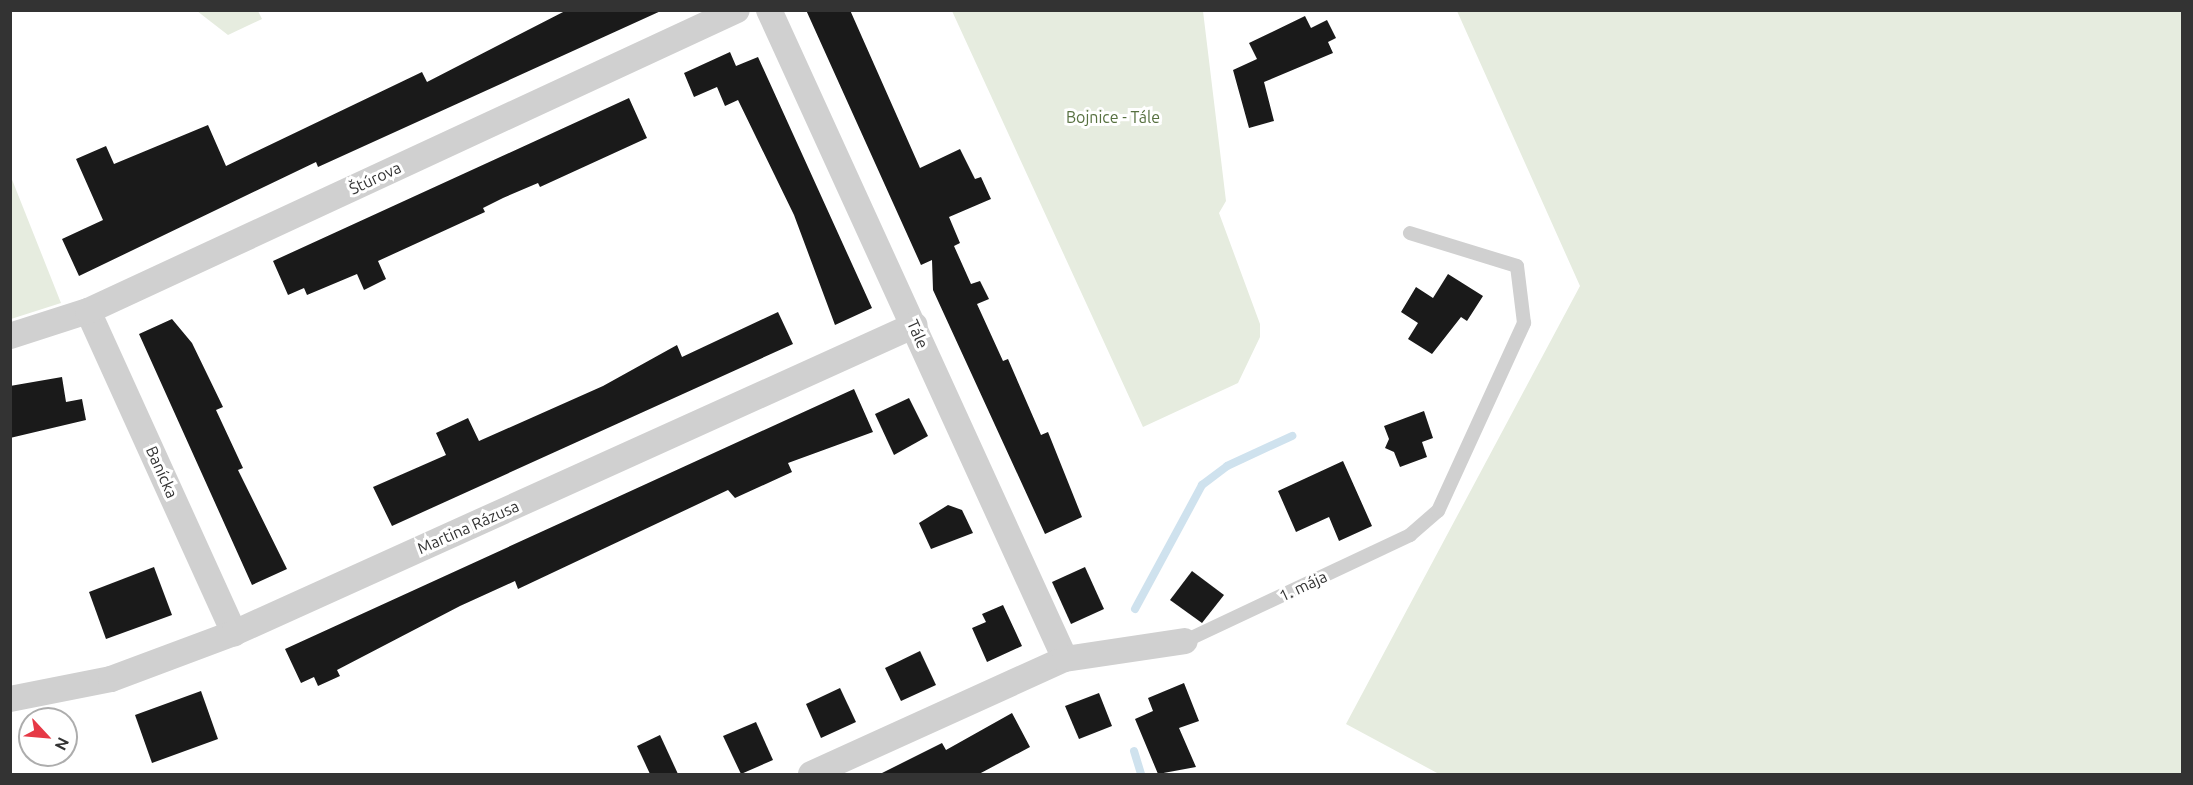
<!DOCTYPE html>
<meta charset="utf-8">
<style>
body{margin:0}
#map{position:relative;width:2193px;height:785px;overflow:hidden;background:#fff;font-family:Ubuntu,sans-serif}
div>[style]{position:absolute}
.green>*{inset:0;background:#e6ecdf}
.stream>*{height:8px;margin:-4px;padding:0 4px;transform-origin:4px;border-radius:4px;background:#cfe2ee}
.building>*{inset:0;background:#1a1a1a}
.lane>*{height:14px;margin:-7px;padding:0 7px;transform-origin:7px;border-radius:7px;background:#d0d0d0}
.street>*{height:26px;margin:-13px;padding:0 13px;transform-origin:13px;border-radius:13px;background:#d0d0d0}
span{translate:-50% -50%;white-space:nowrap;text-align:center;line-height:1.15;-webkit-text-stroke:6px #fff;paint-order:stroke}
.park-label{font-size:16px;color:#56703f}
.street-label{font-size:16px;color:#333}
.frame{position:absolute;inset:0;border:12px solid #333;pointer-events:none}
.north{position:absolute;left:18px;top:707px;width:60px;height:60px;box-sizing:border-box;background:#fff;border:2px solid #adadad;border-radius:50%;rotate:116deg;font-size:16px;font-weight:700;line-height:24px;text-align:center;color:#333}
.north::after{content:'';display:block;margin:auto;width:21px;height:27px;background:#e63946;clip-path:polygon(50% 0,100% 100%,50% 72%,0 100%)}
</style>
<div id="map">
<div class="green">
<div style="clip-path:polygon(197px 11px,258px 11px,262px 19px,228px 35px)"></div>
<div style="clip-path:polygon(952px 11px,1203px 11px,1226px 201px,1219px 213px,1260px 324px,1260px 337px,1238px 383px,1143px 427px)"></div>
<div style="clip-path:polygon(1457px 11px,2182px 11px,2182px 774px,1439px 774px,1346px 724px,1580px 286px)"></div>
<div style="clip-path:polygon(11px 177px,61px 303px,11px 319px,10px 319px)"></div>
</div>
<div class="stream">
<div style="left:1135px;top:609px;width:141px;rotate:-61.6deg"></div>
<div style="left:1202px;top:485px;width:31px;rotate:-37deg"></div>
<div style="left:1227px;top:466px;width:72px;rotate:-24.8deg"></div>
<div style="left:1134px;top:751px;width:24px;rotate:73deg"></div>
</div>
<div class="building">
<div style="clip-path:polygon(567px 10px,663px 10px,318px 167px,316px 162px,79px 276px,62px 239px,103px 220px,76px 159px,106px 146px,114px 164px,208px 125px,226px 166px,422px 72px,427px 82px)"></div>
<div style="clip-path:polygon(806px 10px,850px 10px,920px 168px,960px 149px,975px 179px,981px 177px,991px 199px,949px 217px,960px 243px,954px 246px,971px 284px,980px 281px,989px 299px,977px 304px,1003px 361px,1008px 359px,1041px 435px,1048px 432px,1082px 517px,1045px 534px,933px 290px,932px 260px,921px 265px)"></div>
<div style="clip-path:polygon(1305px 16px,1311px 28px,1327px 20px,1336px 38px,1328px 42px,1333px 53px,1264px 82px,1274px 121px,1249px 128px,1233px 70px,1257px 59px,1249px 43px)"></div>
<div style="clip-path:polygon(730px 52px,736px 66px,758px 57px,872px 308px,835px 325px,794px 215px,738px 100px,725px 106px,717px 87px,694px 97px,684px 73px)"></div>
<div style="clip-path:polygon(629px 98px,647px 138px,540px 187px,538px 183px,503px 198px,483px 208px,485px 212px,378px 261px,386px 279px,364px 290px,357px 274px,307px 295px,304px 288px,288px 295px,273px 261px)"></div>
<div style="clip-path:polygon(1448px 274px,1483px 296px,1467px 321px,1461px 317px,1432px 354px,1408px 339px,1418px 323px,1401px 312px,1416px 287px,1433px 298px)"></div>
<div style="clip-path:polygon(778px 312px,793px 344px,392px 526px,373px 487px,446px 455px,436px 433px,468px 418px,479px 441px,603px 386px,677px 345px,682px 357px)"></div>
<div style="clip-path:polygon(172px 319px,192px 343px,223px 407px,216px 410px,243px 468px,238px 470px,287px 569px,252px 585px,139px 334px)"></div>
<div style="clip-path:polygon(62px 377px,66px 402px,82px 399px,86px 420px,10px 438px,10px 386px)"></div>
<div style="clip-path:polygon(854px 389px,873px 432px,788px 463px,792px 472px,735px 498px,728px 490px,518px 589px,515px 581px,460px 606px,337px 670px,340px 676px,318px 686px,314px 677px,301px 683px,285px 649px)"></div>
<div style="clip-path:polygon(909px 398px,928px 436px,894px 455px,875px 414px)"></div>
<div style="clip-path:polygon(1424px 411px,1433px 438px,1422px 442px,1427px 457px,1400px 467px,1394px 452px,1385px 448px,1389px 439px,1384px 426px)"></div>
<div style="clip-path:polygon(1343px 461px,1372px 526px,1339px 541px,1329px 517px,1296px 532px,1278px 491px)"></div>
<div style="clip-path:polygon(948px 505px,962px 510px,973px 533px,931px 549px,919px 523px)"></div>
<div style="clip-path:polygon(154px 567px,172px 615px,106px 639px,89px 592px)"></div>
<div style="clip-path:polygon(1085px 567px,1104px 609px,1071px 624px,1052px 582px)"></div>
<div style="clip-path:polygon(1192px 571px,1224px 595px,1202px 623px,1170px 600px)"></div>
<div style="clip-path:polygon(1003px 605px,1022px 646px,987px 662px,972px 628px,986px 622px,982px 614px)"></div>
<div style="clip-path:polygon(920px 651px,936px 685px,901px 701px,885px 668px)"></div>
<div style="clip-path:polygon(1184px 683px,1199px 721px,1179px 728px,1196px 767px,1158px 774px,1135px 719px,1153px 711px,1148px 698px)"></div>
<div style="clip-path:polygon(840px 688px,856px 722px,821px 738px,806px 704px)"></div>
<div style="clip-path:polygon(201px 691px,218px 739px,152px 763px,135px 715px)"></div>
<div style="clip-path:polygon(1099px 693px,1112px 726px,1079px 739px,1065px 706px)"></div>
<div style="clip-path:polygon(1012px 713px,1030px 747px,979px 774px,880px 774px,942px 743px,946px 750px)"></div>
<div style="clip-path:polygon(756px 722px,773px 760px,741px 774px,723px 736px)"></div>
<div style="clip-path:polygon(660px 735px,678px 774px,650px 774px,637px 746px)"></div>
</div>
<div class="lane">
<div style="left:1185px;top:641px;width:249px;rotate:-25.2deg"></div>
<div style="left:1410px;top:535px;width:37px;rotate:-41deg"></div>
<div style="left:1438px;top:511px;width:207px;rotate:-65.4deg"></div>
<div style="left:1524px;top:323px;width:57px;rotate:-97deg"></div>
<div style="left:1517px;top:266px;width:112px;rotate:-162.9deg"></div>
</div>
<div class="street">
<div style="left:769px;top:10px;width:713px;rotate:65.48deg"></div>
<div style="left:88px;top:311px;width:354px;rotate:65.6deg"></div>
<div style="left:10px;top:336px;width:82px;rotate:-17.8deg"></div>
<div style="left:88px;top:311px;width:715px;rotate:-24.88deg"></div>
<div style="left:10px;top:699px;width:103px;rotate:-11.2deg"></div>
<div style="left:111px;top:679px;width:131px;rotate:-20.5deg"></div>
<div style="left:234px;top:633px;width:747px;rotate:-24.34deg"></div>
<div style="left:811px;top:774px;width:279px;rotate:-24.4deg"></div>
<div style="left:1065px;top:659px;width:121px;rotate:-8.5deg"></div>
</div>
<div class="park-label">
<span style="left:1113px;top:117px">Bojnice - Tále</span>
</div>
<div class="street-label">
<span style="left:375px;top:178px;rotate:-25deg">Štúrova</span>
<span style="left:918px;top:334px;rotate:66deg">Tále</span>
<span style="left:162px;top:472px;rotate:66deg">Banícka</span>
<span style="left:468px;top:527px;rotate:-24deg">Martina Rázusa</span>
<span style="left:1303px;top:586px;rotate:-25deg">1. mája</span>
</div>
<div class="frame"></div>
<div class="north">N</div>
</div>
